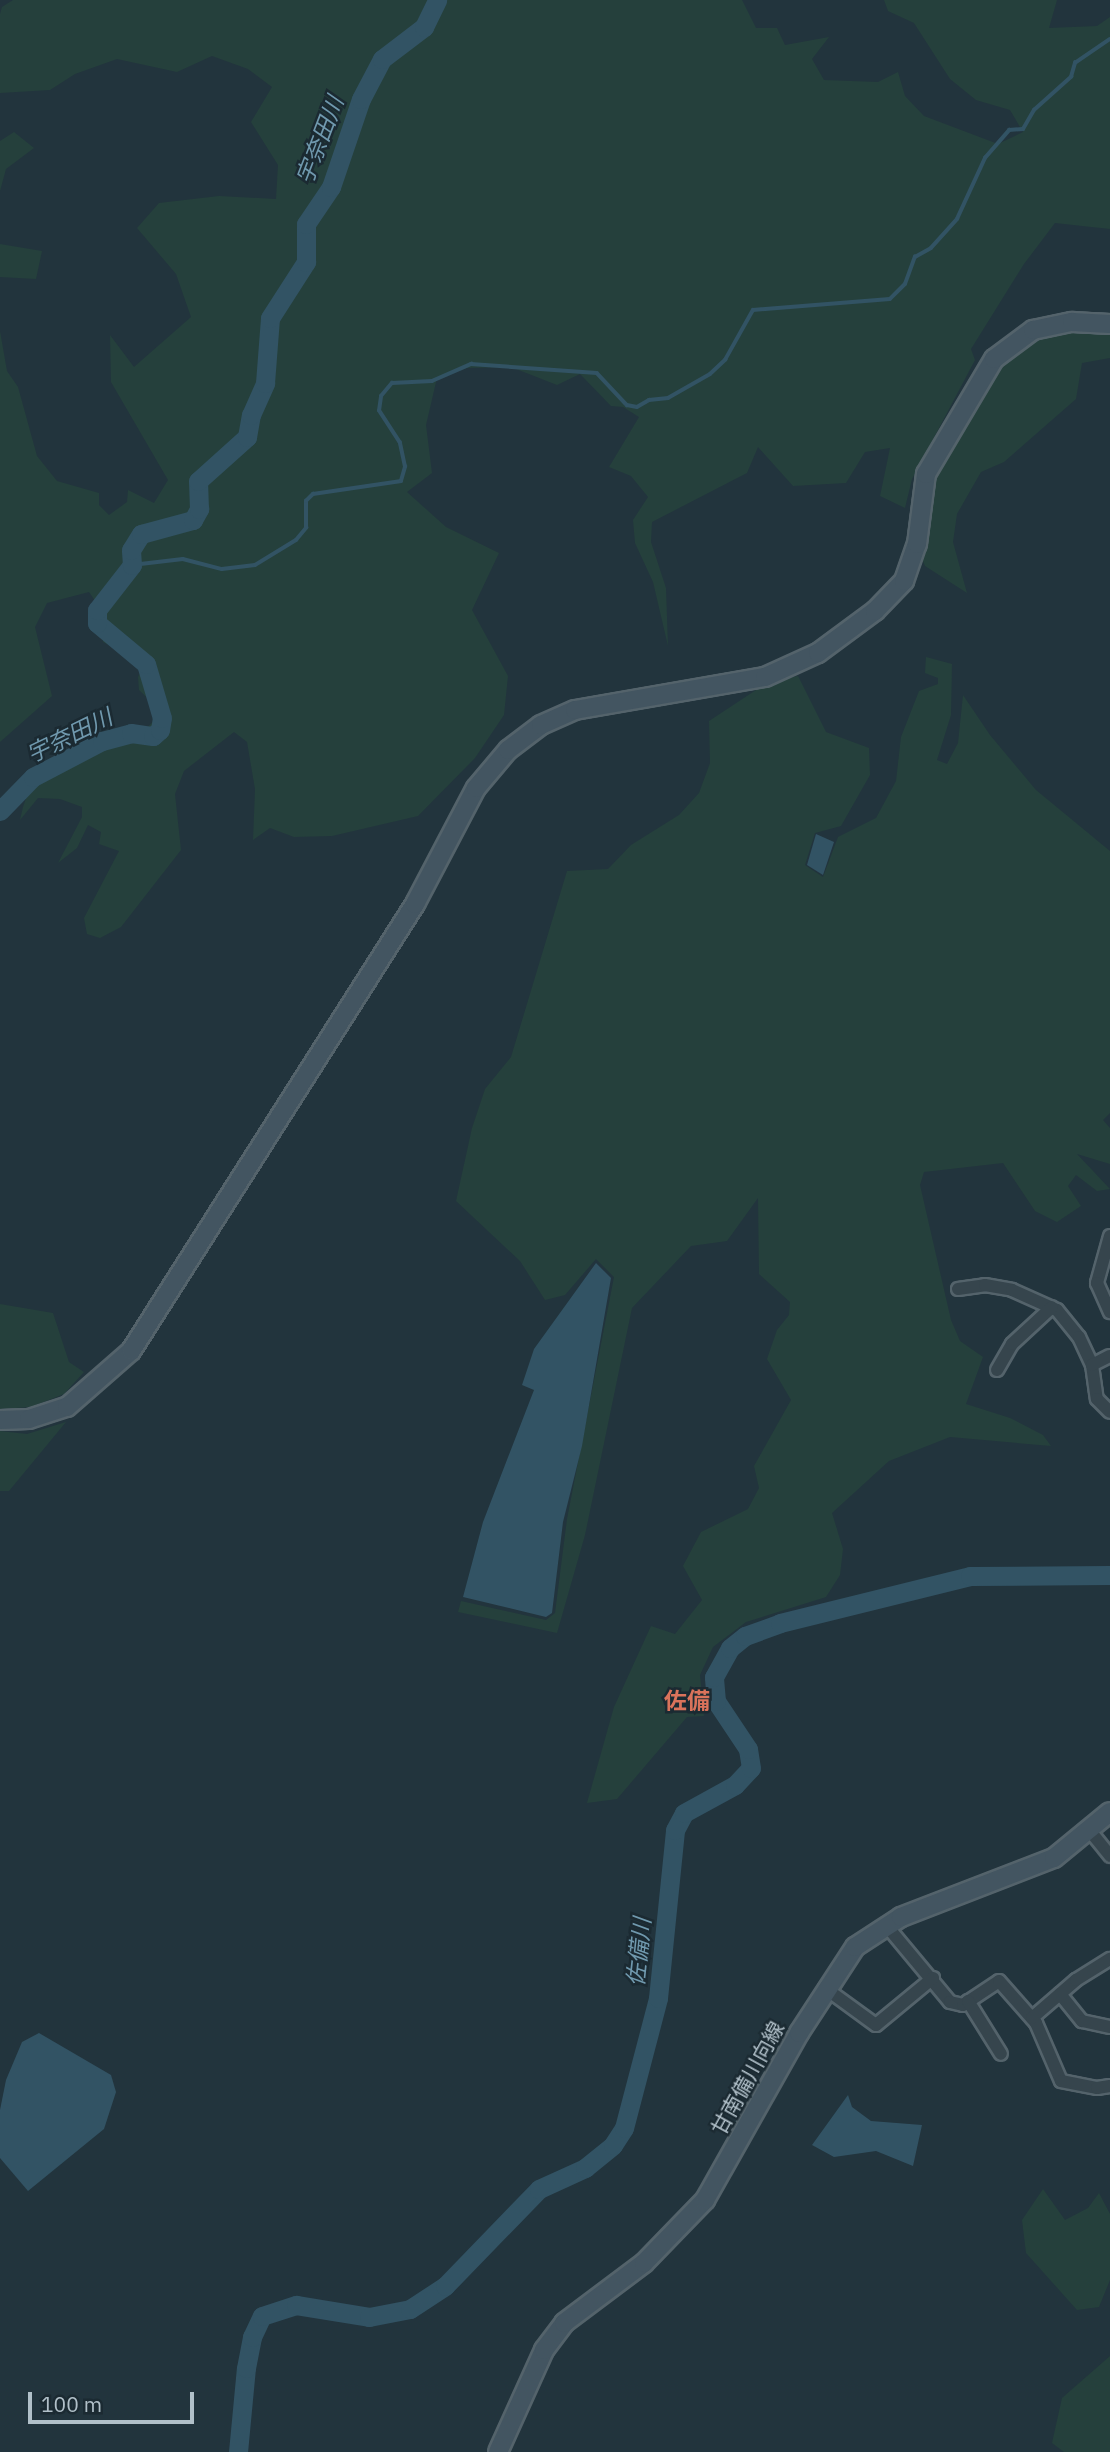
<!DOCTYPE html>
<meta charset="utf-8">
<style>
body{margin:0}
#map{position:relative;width:1110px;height:2452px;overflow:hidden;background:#22343d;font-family:"IBM Plex Sans","Noto Sans JP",sans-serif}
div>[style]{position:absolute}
.green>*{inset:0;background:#25403c}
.water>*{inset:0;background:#325364}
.stream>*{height:3.5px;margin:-1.75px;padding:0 1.75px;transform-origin:1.75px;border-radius:1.75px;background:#325364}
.river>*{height:19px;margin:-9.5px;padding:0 9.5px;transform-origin:9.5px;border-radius:9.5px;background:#325364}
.roads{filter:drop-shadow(2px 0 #54636b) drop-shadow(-2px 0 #54636b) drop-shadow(0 2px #54636b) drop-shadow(0 -2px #54636b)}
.street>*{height:12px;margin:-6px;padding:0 6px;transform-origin:6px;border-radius:6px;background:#36454d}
.secondary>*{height:18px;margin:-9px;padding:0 9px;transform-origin:9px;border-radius:9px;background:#435561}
span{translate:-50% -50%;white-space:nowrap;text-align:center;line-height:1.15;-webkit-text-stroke:5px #1b2a32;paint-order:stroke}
.street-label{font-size:21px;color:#b1c0c9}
.water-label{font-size:23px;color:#7099ae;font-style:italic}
.neighbourhood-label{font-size:23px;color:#da735b;font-weight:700}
.scale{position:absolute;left:28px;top:2392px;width:166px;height:32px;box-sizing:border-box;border:4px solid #b1c0c9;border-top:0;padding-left:9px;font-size:21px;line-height:24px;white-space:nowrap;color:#b1c0c9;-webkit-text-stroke:5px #1b2a32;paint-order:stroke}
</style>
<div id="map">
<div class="green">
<div style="clip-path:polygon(13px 0,742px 0,756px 28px,777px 28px,785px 45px,829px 37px,812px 59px,824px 80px,878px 82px,898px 72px,905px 96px,924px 116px,998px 144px,1023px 132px,1010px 110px,976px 100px,950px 79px,914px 23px,888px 11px,884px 0,1057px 0,1049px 28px,1097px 26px,1110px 17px,1110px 229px,1055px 223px,1024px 264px,971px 349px,975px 360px,912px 479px,905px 508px,880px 496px,890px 448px,865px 452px,846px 483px,793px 486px,758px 447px,747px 473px,652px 522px,651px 542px,666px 588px,668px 646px,653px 582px,635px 543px,633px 520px,648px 497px,631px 476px,609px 467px,639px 417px,623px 407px,611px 406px,580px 374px,557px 385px,511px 367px,467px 368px,437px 378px,426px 425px,432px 473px,407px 492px,446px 527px,499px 553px,472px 610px,508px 676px,504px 715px,475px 758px,418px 816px,332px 836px,294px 837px,270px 828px,253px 840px,255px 789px,247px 742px,234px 732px,184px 771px,175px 794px,181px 850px,121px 927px,100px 938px,87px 934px,84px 918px,119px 851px,99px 844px,101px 832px,88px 825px,77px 848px,58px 863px,82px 817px,82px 807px,60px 799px,38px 798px,20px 820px,23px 807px,30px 787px,48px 768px,100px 739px,145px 730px,162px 712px,139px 690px,138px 677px,145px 663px,103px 642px,102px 611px,89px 592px,47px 603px,35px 627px,52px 696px,0 742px,0 331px,7px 371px,18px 387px,37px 456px,57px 481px,99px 493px,99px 505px,109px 515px,127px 502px,128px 490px,154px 503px,168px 480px,111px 382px,110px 335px,134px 367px,191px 317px,176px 274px,137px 228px,159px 203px,219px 196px,276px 199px,278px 165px,251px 122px,272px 87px,248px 69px,212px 56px,177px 72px,117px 59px,75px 74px,50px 90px,0 93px,0 14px,2px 7px)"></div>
<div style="clip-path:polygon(14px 132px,34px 148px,6px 169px,0 191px,0 141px)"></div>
<div style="clip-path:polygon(0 244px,42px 251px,36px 279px,0 277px)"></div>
<div style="clip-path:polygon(1081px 331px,1110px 332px,1110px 358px,1082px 363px,1076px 399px,1004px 462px,981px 472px,957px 514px,953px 542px,967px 593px,925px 566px,921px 556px,935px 481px,949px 447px,973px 402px,1010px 352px,1038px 338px)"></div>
<div style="clip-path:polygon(926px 657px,952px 664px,951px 715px,937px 760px,947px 764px,958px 743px,963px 695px,990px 735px,1036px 790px,1110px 851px,1110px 1113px,1103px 1120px,1110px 1128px,1110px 1164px,1077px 1154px,1110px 1189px,1097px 1191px,1076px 1175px,1068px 1186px,1081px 1206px,1057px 1222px,1035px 1211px,1003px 1163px,924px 1172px,920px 1185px,951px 1320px,960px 1341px,983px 1357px,966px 1404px,1010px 1418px,1043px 1435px,1051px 1446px,950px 1437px,889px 1461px,832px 1513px,843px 1549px,840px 1575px,826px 1597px,746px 1622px,713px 1647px,700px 1675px,704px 1716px,687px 1717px,617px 1799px,587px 1803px,614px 1707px,651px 1626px,675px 1634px,702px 1600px,683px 1566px,701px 1532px,748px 1509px,759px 1488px,754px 1466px,791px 1400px,767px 1359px,777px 1330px,789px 1315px,790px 1302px,759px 1274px,758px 1198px,727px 1241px,691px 1246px,632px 1308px,585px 1535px,557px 1633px,458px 1612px,461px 1601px,546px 1620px,555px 1613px,567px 1519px,614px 1277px,596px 1259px,565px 1295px,545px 1300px,520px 1261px,456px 1201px,472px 1128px,485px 1089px,511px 1057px,567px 871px,608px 869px,631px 845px,679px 815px,699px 793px,710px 763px,709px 721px,768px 682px,798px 676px,826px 732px,869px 748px,870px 775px,841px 826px,815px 833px,805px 865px,823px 877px,838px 837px,876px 818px,896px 781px,901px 737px,919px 691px,938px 684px,938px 678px,925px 673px)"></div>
<div style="clip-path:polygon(0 1304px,53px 1313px,69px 1362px,84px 1372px,64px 1394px,31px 1407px,0 1409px)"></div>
<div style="clip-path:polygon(66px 1422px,9px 1491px,0 1491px,0 1431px,27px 1434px)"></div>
<div style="clip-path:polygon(1043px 2189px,1065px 2220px,1088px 2208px,1099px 2193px,1110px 2214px,1110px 2280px,1099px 2307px,1077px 2310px,1026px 2253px,1022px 2220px)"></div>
<div style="clip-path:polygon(1110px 2356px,1110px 2452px,1064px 2452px,1052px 2443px,1062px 2398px)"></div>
</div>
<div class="water">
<div style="clip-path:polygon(816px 834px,834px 842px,823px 875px,807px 865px)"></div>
<div style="clip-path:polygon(596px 1263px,611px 1278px,582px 1446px,563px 1522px,552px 1613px,546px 1617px,463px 1597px,483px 1522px,534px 1390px,522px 1385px,534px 1349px)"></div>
<div style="clip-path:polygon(39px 2033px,111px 2075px,116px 2092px,104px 2129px,28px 2191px,0 2158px,0 2110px,6px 2080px,22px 2042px)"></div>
<div style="clip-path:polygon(848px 2095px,852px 2107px,871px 2121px,922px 2125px,913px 2166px,876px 2151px,834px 2157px,812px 2145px)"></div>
</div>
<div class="stream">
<div style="left:132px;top:565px;width:51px;rotate:-6.7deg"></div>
<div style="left:183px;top:559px;width:40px;rotate:14.4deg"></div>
<div style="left:222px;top:569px;width:33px;rotate:-7deg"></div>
<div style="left:255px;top:565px;width:48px;rotate:-31.4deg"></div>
<div style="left:296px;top:540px;width:16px;rotate:-50deg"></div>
<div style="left:306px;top:528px;width:27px;rotate:-90deg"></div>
<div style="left:306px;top:501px;width:10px;rotate:-45deg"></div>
<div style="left:313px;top:494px;width:89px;rotate:-8.4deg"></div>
<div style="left:401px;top:481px;width:15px;rotate:-74deg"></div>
<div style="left:405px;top:467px;width:25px;rotate:-102deg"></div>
<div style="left:400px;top:443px;width:38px;rotate:-123deg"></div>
<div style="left:379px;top:411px;width:15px;rotate:-82deg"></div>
<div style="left:381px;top:396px;width:17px;rotate:-50deg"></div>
<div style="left:392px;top:383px;width:40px;rotate:-2.9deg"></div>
<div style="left:432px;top:381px;width:43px;rotate:-23.6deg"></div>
<div style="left:471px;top:364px;width:126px;rotate:4.1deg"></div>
<div style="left:597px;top:373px;width:44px;rotate:46.8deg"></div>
<div style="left:627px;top:405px;width:10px;rotate:11deg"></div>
<div style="left:637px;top:407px;width:14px;rotate:-30deg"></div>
<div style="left:649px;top:400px;width:19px;rotate:-6deg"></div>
<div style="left:668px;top:398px;width:48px;rotate:-29.7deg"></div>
<div style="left:710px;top:374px;width:21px;rotate:-43deg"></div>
<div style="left:725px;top:360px;width:57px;rotate:-60.8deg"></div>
<div style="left:753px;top:310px;width:137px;rotate:-4.6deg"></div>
<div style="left:890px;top:299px;width:21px;rotate:-45deg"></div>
<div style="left:905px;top:284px;width:29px;rotate:-70deg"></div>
<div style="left:915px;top:257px;width:18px;rotate:-29deg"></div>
<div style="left:931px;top:248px;width:39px;rotate:-48deg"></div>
<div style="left:957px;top:219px;width:67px;rotate:-65.3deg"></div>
<div style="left:985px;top:158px;width:37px;rotate:-49deg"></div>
<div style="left:1009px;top:130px;width:14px;rotate:-4deg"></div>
<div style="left:1023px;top:129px;width:22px;rotate:-60deg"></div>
<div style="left:1034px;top:110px;width:50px;rotate:-41.7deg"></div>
<div style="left:1071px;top:77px;width:15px;rotate:-74deg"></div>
<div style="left:1075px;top:63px;width:42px;rotate:-34.4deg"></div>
</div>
<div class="river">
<div style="left:0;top:811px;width:47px;rotate:-45.9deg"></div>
<div style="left:33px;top:777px;width:78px;rotate:-27.6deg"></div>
<div style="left:102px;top:741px;width:30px;rotate:-15deg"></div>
<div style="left:131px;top:733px;width:22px;rotate:8deg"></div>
<div style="left:153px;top:736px;width:9px;rotate:-41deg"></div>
<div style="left:160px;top:730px;width:12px;rotate:-81deg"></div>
<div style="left:162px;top:718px;width:56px;rotate:-106.5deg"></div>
<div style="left:146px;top:664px;width:64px;rotate:-140.1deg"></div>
<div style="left:97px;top:623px;width:13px;rotate:-90deg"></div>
<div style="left:97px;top:610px;width:57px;rotate:-52.1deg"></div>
<div style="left:132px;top:565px;width:15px;rotate:-94deg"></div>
<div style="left:131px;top:550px;width:19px;rotate:-58deg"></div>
<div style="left:141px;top:534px;width:54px;rotate:-15.1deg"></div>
<div style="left:193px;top:520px;width:13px;rotate:-61deg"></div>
<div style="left:199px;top:509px;width:28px;rotate:-92deg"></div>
<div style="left:198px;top:481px;width:66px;rotate:-41.9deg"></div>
<div style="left:247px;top:437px;width:22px;rotate:-80deg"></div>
<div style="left:251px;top:415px;width:35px;rotate:-66deg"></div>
<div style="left:265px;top:383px;width:65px;rotate:-85.6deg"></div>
<div style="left:270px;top:318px;width:67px;rotate:-57.3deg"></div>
<div style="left:306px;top:262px;width:38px;rotate:-90deg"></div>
<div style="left:306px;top:224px;width:45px;rotate:-56deg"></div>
<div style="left:331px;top:187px;width:93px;rotate:-71.2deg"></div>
<div style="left:361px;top:99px;width:45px;rotate:-62.3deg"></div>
<div style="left:382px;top:59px;width:53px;rotate:-37.3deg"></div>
<div style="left:424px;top:27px;width:30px;rotate:-64deg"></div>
<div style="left:238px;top:2452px;width:84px;rotate:-84.6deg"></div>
<div style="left:246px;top:2368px;width:32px;rotate:-79deg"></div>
<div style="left:252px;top:2337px;width:23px;rotate:-65deg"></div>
<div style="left:262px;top:2316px;width:36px;rotate:-18deg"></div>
<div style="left:296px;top:2305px;width:74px;rotate:9.3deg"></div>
<div style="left:369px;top:2317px;width:42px;rotate:-11deg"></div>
<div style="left:410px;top:2309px;width:42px;rotate:-33.3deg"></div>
<div style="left:445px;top:2286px;width:135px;rotate:-45.9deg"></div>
<div style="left:539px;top:2189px;width:51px;rotate:-24.5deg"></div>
<div style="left:585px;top:2168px;width:36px;rotate:-39deg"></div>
<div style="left:613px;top:2145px;width:20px;rotate:-57deg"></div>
<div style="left:624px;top:2128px;width:134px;rotate:-75.3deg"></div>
<div style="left:658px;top:1998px;width:169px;rotate:-84.2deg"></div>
<div style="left:675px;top:1830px;width:19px;rotate:-62deg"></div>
<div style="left:684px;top:1813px;width:58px;rotate:-28.8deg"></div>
<div style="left:735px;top:1785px;width:23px;rotate:-47deg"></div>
<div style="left:751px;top:1768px;width:19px;rotate:-99deg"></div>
<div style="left:748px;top:1749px;width:58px;rotate:-123.7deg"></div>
<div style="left:716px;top:1701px;width:24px;rotate:-95deg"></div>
<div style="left:714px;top:1677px;width:33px;rotate:-61deg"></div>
<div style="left:730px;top:1648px;width:19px;rotate:-39deg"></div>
<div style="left:745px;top:1636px;width:37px;rotate:-20deg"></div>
<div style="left:780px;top:1623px;width:196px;rotate:-13.9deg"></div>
<div style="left:970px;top:1576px;width:140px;rotate:-0.4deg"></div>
</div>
<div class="roads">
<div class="street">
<div style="left:1110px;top:1236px;width:49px;rotate:105.5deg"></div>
<div style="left:1097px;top:1283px;width:32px;rotate:66deg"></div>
<div style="left:958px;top:1289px;width:27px;rotate:-8deg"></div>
<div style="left:985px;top:1285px;width:27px;rotate:10deg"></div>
<div style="left:1012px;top:1290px;width:49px;rotate:24deg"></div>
<div style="left:1057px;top:1310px;width:35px;rotate:51deg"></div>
<div style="left:1079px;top:1337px;width:31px;rotate:65deg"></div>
<div style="left:1092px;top:1365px;width:34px;rotate:82deg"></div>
<div style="left:1097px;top:1399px;width:18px;rotate:45deg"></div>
<div style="left:1092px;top:1365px;width:20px;rotate:-27deg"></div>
<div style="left:997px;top:1370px;width:30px;rotate:-60deg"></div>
<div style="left:1012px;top:1344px;width:54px;rotate:-42.8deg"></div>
<div style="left:1090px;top:1831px;width:32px;rotate:51deg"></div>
<div style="left:886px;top:1925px;width:100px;rotate:50.3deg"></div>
<div style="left:950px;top:2002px;width:13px;rotate:13deg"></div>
<div style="left:963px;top:2005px;width:43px;rotate:-33.7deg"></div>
<div style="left:999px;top:1981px;width:56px;rotate:48.6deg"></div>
<div style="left:1036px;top:2023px;width:63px;rotate:66.7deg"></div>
<div style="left:1061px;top:2081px;width:37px;rotate:11deg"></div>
<div style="left:1097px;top:2088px;width:13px;rotate:-9deg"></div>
<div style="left:825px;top:1988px;width:63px;rotate:36deg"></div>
<div style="left:876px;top:2025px;width:74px;rotate:-39.5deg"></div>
<div style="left:1060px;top:1994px;width:35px;rotate:51deg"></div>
<div style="left:1082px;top:2021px;width:29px;rotate:12deg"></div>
<div style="left:968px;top:2001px;width:62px;rotate:58.1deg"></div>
<div style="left:1032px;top:2018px;width:58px;rotate:-40.8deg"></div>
<div style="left:1076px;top:1980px;width:40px;rotate:-32deg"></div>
</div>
<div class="secondary">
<div style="left:0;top:1420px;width:29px;rotate:-2deg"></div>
<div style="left:29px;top:1419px;width:40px;rotate:-18deg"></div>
<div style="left:67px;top:1407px;width:85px;rotate:-41.2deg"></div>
<div style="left:131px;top:1351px;width:530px;rotate:-57.57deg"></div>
<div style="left:415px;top:904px;width:131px;rotate:-62.3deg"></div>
<div style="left:476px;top:788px;width:50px;rotate:-49.9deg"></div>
<div style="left:508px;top:750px;width:41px;rotate:-37.1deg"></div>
<div style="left:541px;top:725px;width:37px;rotate:-24deg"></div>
<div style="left:575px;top:710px;width:193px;rotate:-9.9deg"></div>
<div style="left:765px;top:677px;width:58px;rotate:-24.4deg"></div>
<div style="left:818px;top:653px;width:71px;rotate:-36.4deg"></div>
<div style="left:875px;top:611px;width:42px;rotate:-46deg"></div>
<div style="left:904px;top:581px;width:39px;rotate:-71deg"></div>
<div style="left:917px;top:544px;width:71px;rotate:-82.7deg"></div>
<div style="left:926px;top:474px;width:134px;rotate:-59.4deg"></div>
<div style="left:994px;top:359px;width:49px;rotate:-36.6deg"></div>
<div style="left:1033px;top:330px;width:40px;rotate:-12deg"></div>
<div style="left:1072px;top:322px;width:38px;rotate:3deg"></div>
<div style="left:498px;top:2452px;width:112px;rotate:-65.7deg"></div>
<div style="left:544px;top:2350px;width:34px;rotate:-53deg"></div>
<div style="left:564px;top:2323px;width:100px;rotate:-36.9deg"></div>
<div style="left:644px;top:2263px;width:88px;rotate:-45.9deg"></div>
<div style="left:705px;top:2200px;width:192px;rotate:-60.6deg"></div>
<div style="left:799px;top:2033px;width:103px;rotate:-56.9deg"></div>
<div style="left:855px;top:1947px;width:55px;rotate:-33.1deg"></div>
<div style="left:901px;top:1917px;width:164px;rotate:-21.1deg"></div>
<div style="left:1054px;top:1858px;width:72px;rotate:-39.4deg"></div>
</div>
</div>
<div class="street-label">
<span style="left:747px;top:2078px;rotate:-61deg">甘南備川向線</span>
</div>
<div class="water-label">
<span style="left:319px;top:140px;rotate:-69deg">宇奈田川</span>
<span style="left:69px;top:735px;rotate:-26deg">宇奈田川</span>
<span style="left:638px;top:1952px;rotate:-84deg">佐備川</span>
</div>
<div class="neighbourhood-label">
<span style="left:687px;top:1700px">佐備</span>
</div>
<div class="scale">100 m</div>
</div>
